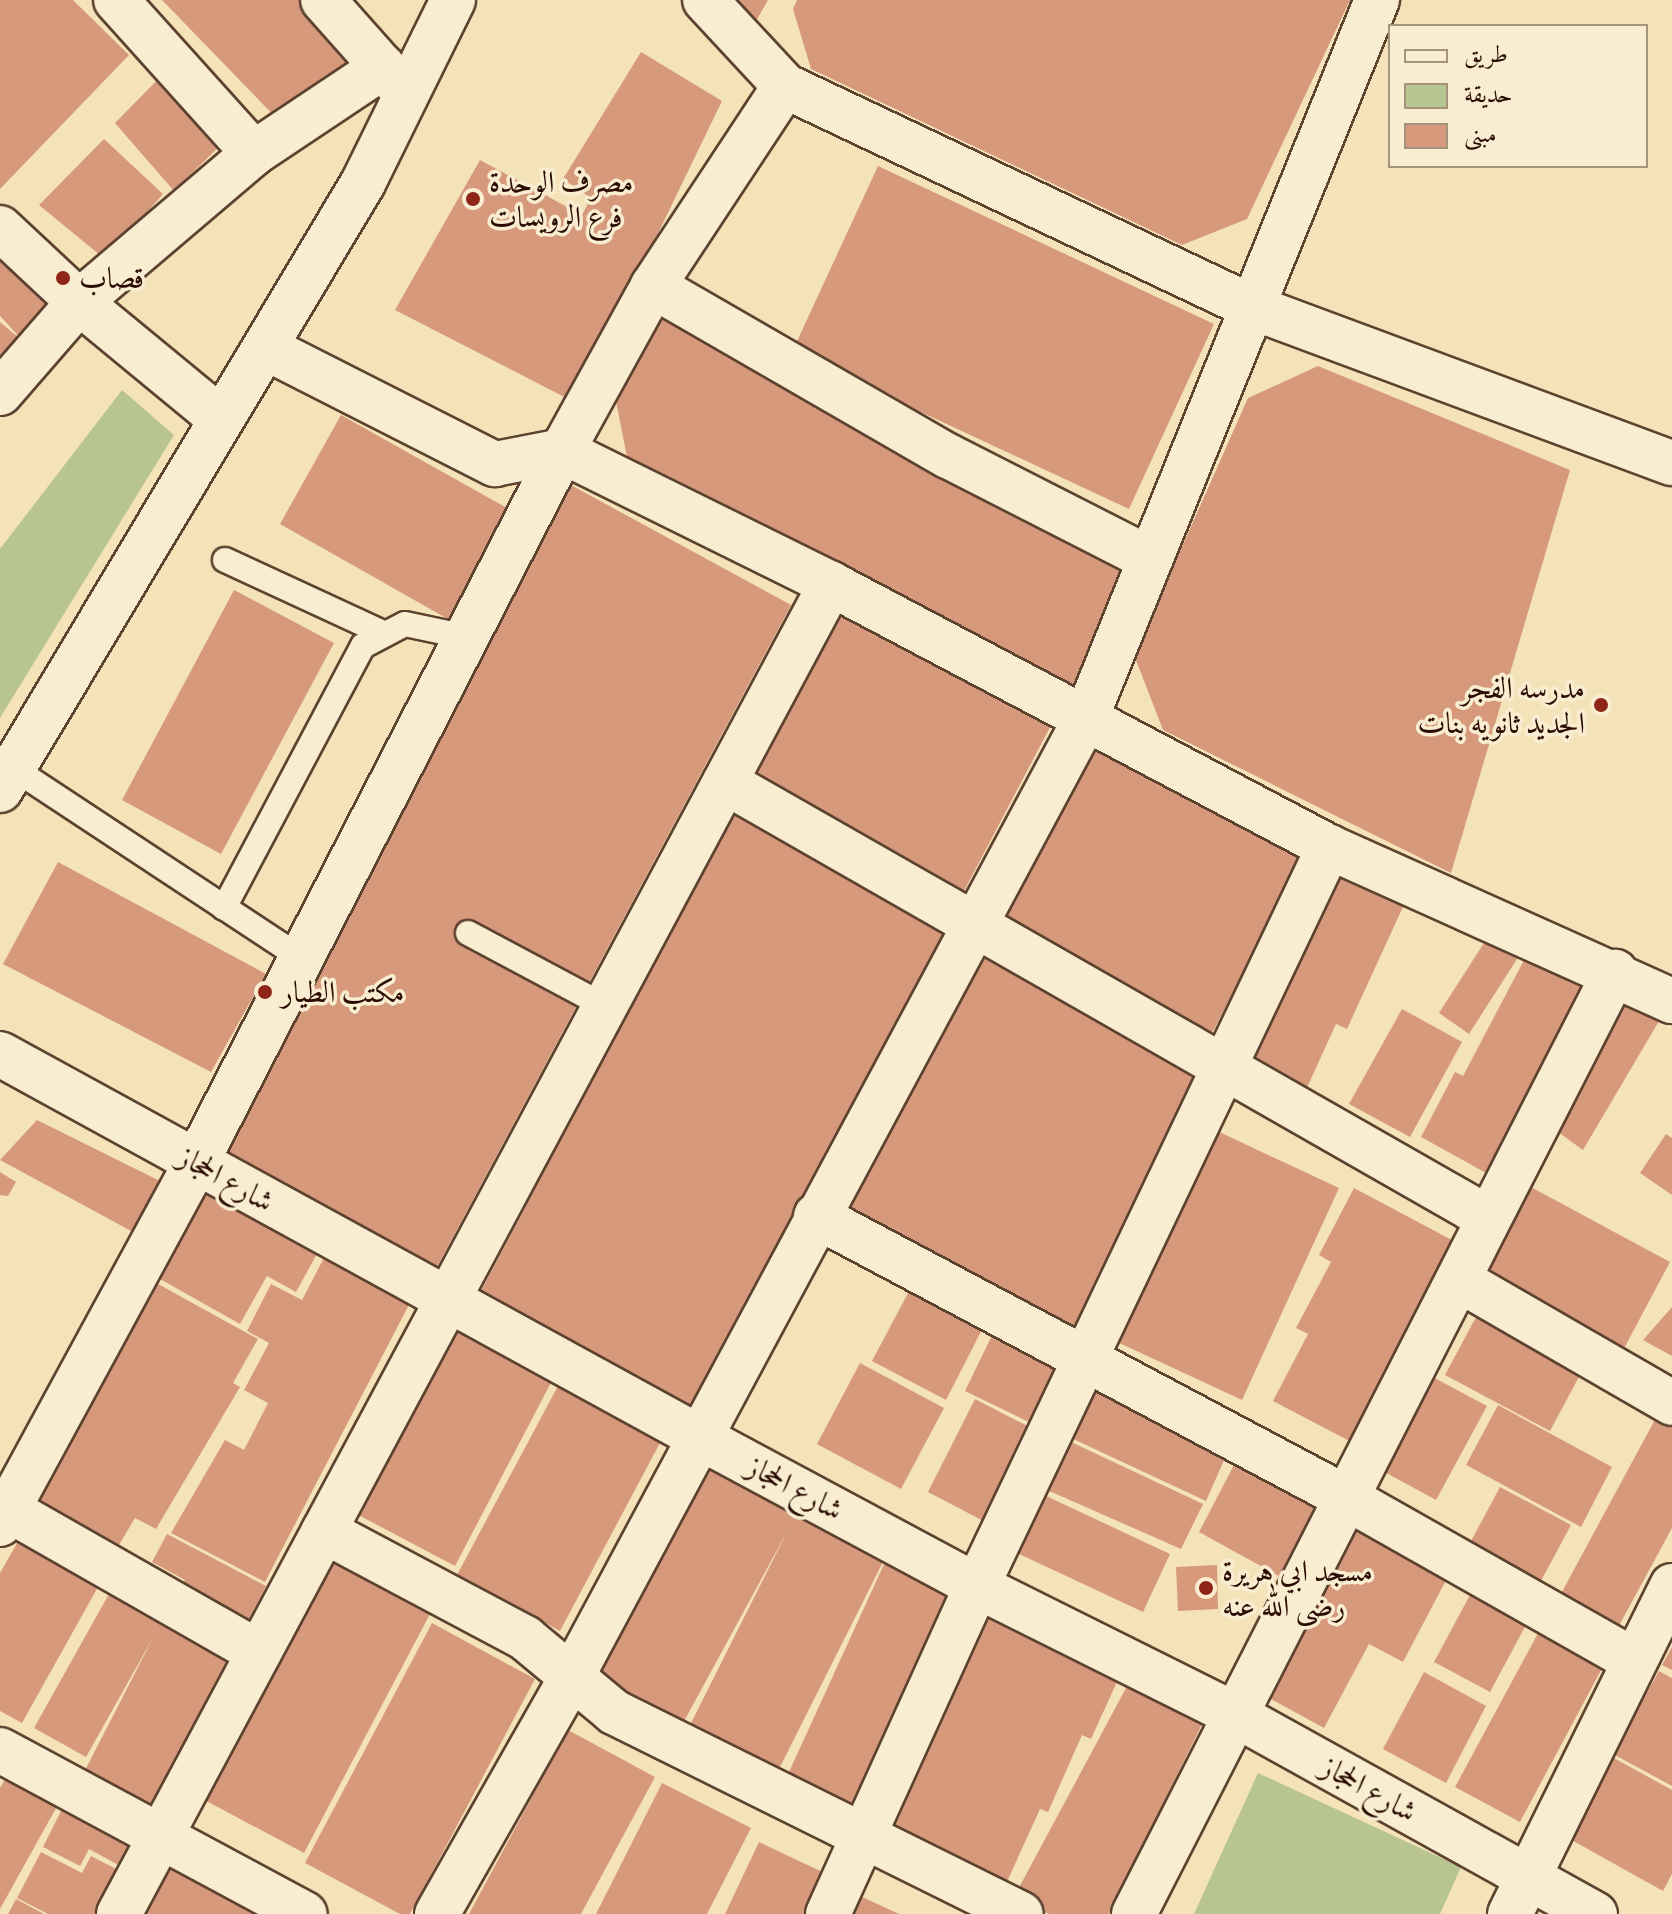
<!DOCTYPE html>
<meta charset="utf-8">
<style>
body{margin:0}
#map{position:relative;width:1672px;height:1914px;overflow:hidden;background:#f4e3b8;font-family:Alegreya,Amiri,serif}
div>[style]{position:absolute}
.green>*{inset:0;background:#b8c491}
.building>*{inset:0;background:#d7997c}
.roads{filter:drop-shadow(2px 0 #5d4230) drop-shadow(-2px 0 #5d4230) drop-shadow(0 2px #5d4230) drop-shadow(0 -2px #5d4230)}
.lane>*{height:24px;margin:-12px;padding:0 12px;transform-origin:12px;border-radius:12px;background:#f8edd1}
.street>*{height:44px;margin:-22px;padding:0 22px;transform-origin:22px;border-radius:22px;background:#f8edd1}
.secondary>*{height:44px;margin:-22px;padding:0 22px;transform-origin:22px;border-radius:22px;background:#f8edd1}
.dots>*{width:22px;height:22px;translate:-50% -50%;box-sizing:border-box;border:4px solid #f8edd1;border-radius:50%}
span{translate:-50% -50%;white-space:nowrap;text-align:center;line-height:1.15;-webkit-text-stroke:7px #f8edd1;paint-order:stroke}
.poi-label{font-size:30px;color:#2b0c02}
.left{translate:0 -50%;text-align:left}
.right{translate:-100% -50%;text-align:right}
.street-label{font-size:30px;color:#2b0c02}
.legend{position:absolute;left:1388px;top:24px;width:260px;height:144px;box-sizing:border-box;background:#f8edd1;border:2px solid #a6937e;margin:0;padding:10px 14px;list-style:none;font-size:24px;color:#2b0c02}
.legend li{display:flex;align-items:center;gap:16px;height:40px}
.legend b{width:40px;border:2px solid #a6937e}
</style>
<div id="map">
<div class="green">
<div style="clip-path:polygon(122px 390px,174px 435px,0 718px,0 549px)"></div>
<div style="clip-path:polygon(1258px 1773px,1461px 1867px,1440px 1914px,1194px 1914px)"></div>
</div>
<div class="building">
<div style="clip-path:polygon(0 0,73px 0,129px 55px,0 189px)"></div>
<div style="clip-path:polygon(162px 0,339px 0,380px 44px,287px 129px)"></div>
<div style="clip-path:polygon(737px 0,768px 0,756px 21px)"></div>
<div style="clip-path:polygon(797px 0,1350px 0,1247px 219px,1182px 245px,811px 69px,793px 9px)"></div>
<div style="clip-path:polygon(641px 52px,722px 101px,576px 403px,395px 310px,480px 160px,582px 215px,591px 198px,563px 179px)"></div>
<div style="clip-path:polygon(179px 58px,243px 123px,174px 191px,115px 123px)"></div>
<div style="clip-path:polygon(104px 139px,163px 194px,106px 260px,39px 205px)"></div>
<div style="clip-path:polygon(878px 166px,1214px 324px,1129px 509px,792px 352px)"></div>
<div style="clip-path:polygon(13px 247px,64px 298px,27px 345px,0 316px,0 262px)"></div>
<div style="clip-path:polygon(660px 303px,1136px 565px,1071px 693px,627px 457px,614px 391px)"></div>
<div style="clip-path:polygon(0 322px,26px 344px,0 374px)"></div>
<div style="clip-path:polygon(1318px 366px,1570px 470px,1451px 873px,1163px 730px,1134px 655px,1248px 398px)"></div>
<div style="clip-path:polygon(341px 415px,516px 513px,455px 623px,280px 524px)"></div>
<div style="clip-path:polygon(569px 484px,791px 605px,430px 1280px,208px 1160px)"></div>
<div style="clip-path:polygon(234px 590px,334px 643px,221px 854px,122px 800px)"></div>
<div style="clip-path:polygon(832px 597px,1056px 716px,963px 893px,739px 775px)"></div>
<div style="clip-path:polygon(1087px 740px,1305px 854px,1211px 1035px,993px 921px)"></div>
<div style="clip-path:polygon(735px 811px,948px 925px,692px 1407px,480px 1293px)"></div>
<div style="clip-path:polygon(58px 862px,266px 974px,211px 1072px,3px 964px)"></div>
<div style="clip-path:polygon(1336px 862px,1408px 896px,1347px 1029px,1336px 1024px,1305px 1092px,1243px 1063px)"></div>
<div style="clip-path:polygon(1493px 929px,1524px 948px,1469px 1034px,1439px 1013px)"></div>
<div style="clip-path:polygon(1533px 943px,1601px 978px,1497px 1179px,1421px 1137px,1455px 1072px,1463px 1076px)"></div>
<div style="clip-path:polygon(986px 952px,1211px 1072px,1075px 1331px,849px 1211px)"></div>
<div style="clip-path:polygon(1630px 995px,1662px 1016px,1583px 1150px,1558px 1132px)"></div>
<div style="clip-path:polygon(1402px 1009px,1462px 1042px,1410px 1137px,1349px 1104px)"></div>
<div style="clip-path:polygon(37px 1120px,162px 1182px,133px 1232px,0 1160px)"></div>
<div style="clip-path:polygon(1213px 1129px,1339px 1188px,1242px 1400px,1115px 1341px)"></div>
<div style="clip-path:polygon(1666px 1134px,1672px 1138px,1672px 1195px,1640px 1173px)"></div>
<div style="clip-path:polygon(0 1172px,16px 1182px,8px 1196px,0 1195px)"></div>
<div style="clip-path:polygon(213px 1183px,323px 1243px,296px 1292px,267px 1276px,240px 1324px,160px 1279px)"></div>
<div style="clip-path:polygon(1529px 1186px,1670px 1262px,1620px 1356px,1479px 1281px)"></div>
<div style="clip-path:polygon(1354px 1188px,1463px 1246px,1359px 1446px,1273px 1401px,1308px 1334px,1296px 1328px,1331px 1262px,1319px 1255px)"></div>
<div style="clip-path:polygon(327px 1252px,413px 1297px,265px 1582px,171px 1533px,225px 1440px,244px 1450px,268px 1403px,244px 1390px,269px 1343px,247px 1331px,271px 1284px,302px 1300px)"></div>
<div style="clip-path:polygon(916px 1278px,989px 1316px,946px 1400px,872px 1361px)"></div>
<div style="clip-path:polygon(158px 1284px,258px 1339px,233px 1383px,240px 1387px,156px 1529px,135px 1518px,110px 1560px,30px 1518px)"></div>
<div style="clip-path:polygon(1484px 1302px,1589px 1358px,1550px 1431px,1445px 1375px)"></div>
<div style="clip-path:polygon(1672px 1307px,1672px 1356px,1643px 1340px)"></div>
<div style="clip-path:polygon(448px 1318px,555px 1375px,455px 1566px,347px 1509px)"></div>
<div style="clip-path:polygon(997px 1325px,1077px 1364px,1045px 1430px,965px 1391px)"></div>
<div style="clip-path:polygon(860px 1363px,944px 1408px,901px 1489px,817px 1444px)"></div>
<div style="clip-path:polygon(1429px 1375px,1487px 1406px,1436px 1500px,1379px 1469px)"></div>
<div style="clip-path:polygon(559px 1384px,662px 1439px,560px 1631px,457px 1575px)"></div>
<div style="clip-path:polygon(1094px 1386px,1229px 1449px,1206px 1501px,1071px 1438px)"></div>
<div style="clip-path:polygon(975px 1399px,1041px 1433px,993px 1526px,928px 1492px)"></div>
<div style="clip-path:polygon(1664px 1403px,1672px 1407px,1672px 1528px,1615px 1633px,1557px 1601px)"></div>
<div style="clip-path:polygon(1498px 1405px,1612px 1467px,1581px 1527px,1466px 1465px)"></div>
<div style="clip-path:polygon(1069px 1441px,1203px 1504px,1181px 1549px,1047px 1490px)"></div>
<div style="clip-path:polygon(714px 1459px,887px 1554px,776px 1775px,687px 1731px,788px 1530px,682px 1725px,595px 1678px)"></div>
<div style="clip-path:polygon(1234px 1465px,1324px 1513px,1284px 1579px,1199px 1532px)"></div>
<div style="clip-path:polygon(1500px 1487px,1571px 1525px,1534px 1594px,1463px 1556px)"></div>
<div style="clip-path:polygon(1044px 1495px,1170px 1554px,1143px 1612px,1017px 1553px)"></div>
<div style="clip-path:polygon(1362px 1519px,1453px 1567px,1403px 1662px,1369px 1644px,1324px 1728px,1269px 1698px)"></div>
<div style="clip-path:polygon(24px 1531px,103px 1578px,22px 1723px,0 1711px,0 1573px)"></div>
<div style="clip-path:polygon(167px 1534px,266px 1586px,242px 1633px,175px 1598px,185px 1580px,152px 1562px)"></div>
<div style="clip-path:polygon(891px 1549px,966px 1584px,857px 1819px,783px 1785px)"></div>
<div style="clip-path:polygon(322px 1557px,430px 1614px,304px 1853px,197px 1796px)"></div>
<div style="clip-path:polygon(1217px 1565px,1218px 1609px,1178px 1611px,1176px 1567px)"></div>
<div style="clip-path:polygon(119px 1576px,237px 1649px,149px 1818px,79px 1782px,154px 1636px,86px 1757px,34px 1728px)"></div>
<div style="clip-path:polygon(1478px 1580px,1534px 1610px,1490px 1692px,1434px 1662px)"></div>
<div style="clip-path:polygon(989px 1599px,1126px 1662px,1091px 1739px,1082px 1735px,1048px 1812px,1040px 1809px,1005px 1886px,884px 1830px)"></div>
<div style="clip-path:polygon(432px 1623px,535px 1679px,410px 1914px,400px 1914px,305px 1863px)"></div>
<div style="clip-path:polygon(1543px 1624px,1607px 1659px,1520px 1822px,1455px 1787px)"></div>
<div style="clip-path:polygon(1672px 1647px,1672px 1670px,1662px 1665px)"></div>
<div style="clip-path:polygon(1659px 1671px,1672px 1678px,1672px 1786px,1613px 1754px)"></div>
<div style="clip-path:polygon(1424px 1672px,1486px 1706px,1446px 1783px,1383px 1749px)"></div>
<div style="clip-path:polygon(1133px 1675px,1208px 1712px,1109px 1914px,1049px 1914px,1014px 1897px)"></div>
<div style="clip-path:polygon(568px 1730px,655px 1777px,581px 1914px,469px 1914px)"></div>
<div style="clip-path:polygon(1612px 1757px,1672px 1790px,1672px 1874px,1663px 1891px,1568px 1838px)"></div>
<div style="clip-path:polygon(14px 1764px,65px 1792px,0 1909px,0 1788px)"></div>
<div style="clip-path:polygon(662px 1783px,751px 1828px,707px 1914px,596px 1914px)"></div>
<div style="clip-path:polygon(67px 1799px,138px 1836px,122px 1867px,89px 1849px,80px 1866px,43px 1847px)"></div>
<div style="clip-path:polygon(759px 1842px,833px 1877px,816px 1914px,725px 1914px)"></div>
<div style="clip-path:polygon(41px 1852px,82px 1873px,91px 1856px,120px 1871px,98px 1914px,48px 1914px,17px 1898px)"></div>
<div style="clip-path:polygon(164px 1856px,273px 1914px,133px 1914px)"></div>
<div style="clip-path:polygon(858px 1895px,899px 1914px,849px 1914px)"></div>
<div style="clip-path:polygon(16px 1899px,44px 1914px,8px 1914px)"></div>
</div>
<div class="roads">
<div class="lane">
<div style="left:225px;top:560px;width:172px;rotate:24.8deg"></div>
<div style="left:13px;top:768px;width:345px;rotate:33.4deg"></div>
<div style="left:224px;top:908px;width:297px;rotate:-62.1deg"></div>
<div style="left:363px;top:646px;width:47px;rotate:-27.6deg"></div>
<div style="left:405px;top:624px;width:63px;rotate:11.8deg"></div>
<div style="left:468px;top:933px;width:155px;rotate:28.1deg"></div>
</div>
<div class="street">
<div style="left:116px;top:0;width:206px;rotate:48deg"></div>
<div style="left:323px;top:0;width:120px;rotate:48.4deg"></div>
<div style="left:705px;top:0;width:117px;rotate:47.1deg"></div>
<div style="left:785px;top:86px;width:517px;rotate:25.33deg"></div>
<div style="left:1252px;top:307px;width:448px;rotate:20.4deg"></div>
<div style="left:0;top:228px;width:108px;rotate:43.1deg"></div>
<div style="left:79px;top:302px;width:184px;rotate:39.5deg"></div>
<div style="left:653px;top:286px;width:340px;rotate:30deg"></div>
<div style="left:948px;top:456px;width:227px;rotate:27deg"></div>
<div style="left:266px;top:348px;width:257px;rotate:26.9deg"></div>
<div style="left:495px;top:464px;width:68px;rotate:-11deg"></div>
<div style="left:562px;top:451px;width:300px;rotate:26.3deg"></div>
<div style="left:831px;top:584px;width:563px;rotate:27.84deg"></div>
<div style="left:1329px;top:847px;width:376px;rotate:24.2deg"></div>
<div style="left:0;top:393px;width:121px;rotate:-49deg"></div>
<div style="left:79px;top:302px;width:230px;rotate:-40.4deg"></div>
<div style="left:254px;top:153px;width:155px;rotate:-33.7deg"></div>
<div style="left:725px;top:782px;width:879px;rotate:29.74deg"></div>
<div style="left:816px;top:1216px;width:599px;rotate:27.98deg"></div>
<div style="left:1345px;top:1497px;width:331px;rotate:29.5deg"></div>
<div style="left:1461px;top:1281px;width:244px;rotate:30deg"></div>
<div style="left:0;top:1505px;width:298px;rotate:29.7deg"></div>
<div style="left:0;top:1524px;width:411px;rotate:-61.5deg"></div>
<div style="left:196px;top:1163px;width:801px;rotate:-62.79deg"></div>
<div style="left:562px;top:451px;width:188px;rotate:-61.1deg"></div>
<div style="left:653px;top:286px;width:240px;rotate:-56.6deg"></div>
<div style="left:324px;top:1531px;width:228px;rotate:28deg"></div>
<div style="left:525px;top:1638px;width:116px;rotate:39.7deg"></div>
<div style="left:614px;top:1712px;width:454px;rotate:26.4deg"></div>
<div style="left:0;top:1750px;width:346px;rotate:28.3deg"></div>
<div style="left:119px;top:1914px;width:1509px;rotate:-61.84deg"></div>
<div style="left:437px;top:1914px;width:271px;rotate:-60.4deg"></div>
<div style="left:571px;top:1678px;width:1089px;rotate:-61.79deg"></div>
<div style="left:1086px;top:718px;width:775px;rotate:-67.94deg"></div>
<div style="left:828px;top:1914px;width:360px;rotate:-65.6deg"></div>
<div style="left:977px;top:1586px;width:819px;rotate:-64.53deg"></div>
<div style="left:1134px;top:1914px;width:1058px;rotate:-62.95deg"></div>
<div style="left:1510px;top:1914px;width:366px;rotate:-63.7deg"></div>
</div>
<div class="secondary">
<div style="left:0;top:790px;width:707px;rotate:-59.12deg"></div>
<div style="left:363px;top:183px;width:204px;rotate:-63.8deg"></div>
<div style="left:0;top:1054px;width:797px;rotate:28.72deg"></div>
<div style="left:699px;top:1437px;width:315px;rotate:28.2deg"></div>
<div style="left:977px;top:1586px;width:285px;rotate:26.5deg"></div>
<div style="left:1232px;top:1713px;width:415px;rotate:29deg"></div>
</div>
</div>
<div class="dots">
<div style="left:473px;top:199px;background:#8f2418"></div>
<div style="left:63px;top:278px;background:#8f2418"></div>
<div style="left:1601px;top:705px;background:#8f2418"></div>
<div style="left:265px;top:992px;background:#8f2418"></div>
<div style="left:1206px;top:1588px;background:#8f2418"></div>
</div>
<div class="poi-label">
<span class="left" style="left:489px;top:199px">مصرف الوحدة<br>فرع الرويسات</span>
<span class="left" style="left:79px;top:278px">قصاب</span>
<span class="right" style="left:1585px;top:705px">مدرسه الفجر<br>الجديد ثانويه بنات</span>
<span class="left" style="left:281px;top:992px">مكتب الطيار</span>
<span class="left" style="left:1222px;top:1588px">مسجد ابي هريرة<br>رضى الله عنه</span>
</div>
<div class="street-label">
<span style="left:226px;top:1179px;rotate:29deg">شارع الحجاز</span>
<span style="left:795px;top:1488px;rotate:28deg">شارع الحجاز</span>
<span style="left:1369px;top:1789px;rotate:29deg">شارع الحجاز</span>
</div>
<ul class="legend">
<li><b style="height:10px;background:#f8edd1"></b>طريق</li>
<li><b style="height:22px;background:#b8c491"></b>حديقة</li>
<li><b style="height:22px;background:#d7997c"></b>مبنى</li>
</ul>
</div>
